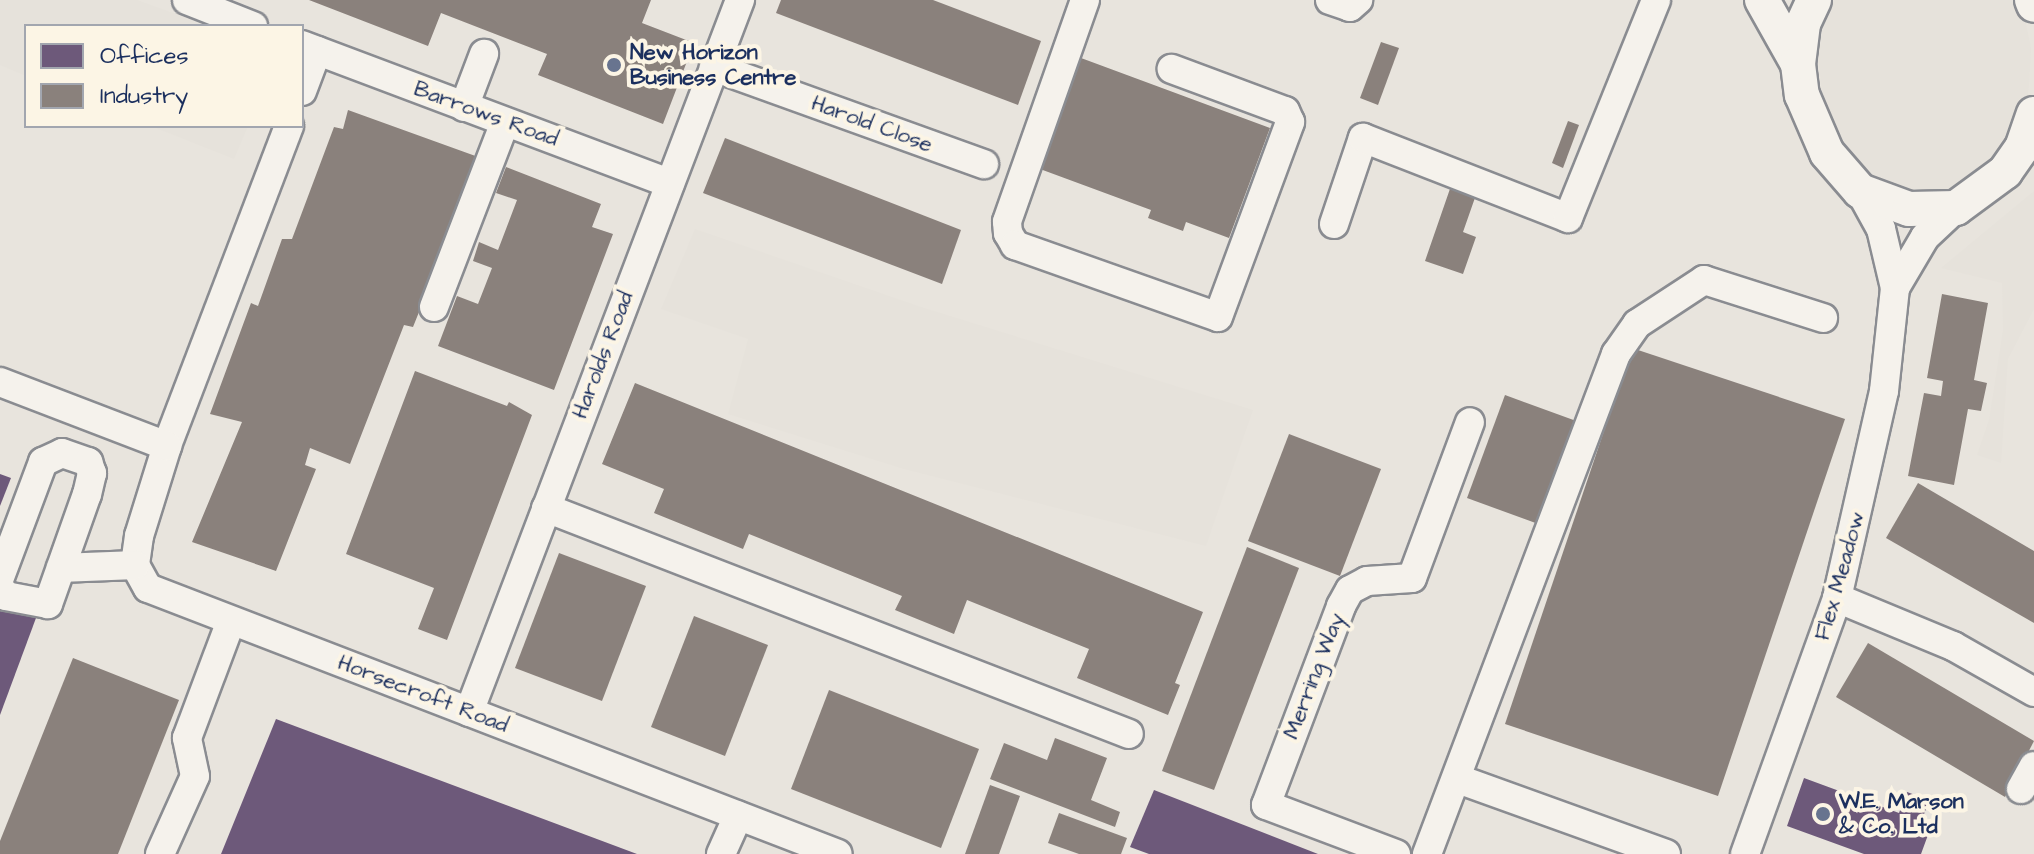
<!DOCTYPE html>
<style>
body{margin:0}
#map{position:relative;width:2034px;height:854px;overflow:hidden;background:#f7f3ea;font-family:"Architects Daughter",sans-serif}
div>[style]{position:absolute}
.built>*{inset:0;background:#e8e4dd}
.green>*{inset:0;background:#e6e2db}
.offices>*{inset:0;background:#6d597a}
.industry>*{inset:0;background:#8a817c}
.roads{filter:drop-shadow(2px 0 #8a8c91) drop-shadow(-2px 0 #8a8c91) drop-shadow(0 2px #8a8c91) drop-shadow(0 -2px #8a8c91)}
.minor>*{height:28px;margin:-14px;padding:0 14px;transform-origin:14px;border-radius:14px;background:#f5f2ec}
.major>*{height:34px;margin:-17px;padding:0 17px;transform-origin:17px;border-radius:17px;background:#f5f2ec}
.dots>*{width:22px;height:22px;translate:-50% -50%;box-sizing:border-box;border:4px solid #fcf5e5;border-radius:50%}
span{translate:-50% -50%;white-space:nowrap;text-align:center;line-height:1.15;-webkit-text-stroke:8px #fcf5e5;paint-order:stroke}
.poi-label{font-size:22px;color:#1b2f5e;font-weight:700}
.left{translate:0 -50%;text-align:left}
.street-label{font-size:22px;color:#1b2f5e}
.legend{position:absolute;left:24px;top:24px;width:280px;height:104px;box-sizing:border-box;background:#fcf5e5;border:2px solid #a2a6af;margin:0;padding:10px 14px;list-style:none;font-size:24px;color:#1b2f5e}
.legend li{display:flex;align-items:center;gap:16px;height:40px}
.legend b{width:40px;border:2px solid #a2a6af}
</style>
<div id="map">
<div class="built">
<div style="clip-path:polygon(evenodd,0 0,2034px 0,2034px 854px,0 854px,0 0,26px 26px,302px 26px,302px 126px,26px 126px,26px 26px)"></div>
</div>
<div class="green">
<div style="clip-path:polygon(0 0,137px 0,209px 26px,26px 26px,26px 76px,0 65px)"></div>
<div style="clip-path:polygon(1829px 0,2021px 0,2031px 48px,2029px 87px,2024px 115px,1995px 169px,1948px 193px,1892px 189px,1867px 175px,1836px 132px,1822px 93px,1816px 40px)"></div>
<div style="clip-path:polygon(151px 126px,248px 126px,234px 159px)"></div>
<div style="clip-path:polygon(2034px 191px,2034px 309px,2008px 359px,2001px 463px,1977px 455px,1989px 420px,2003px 330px,2002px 283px,1941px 268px)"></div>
<div style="clip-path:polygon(695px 229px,921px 307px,1253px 410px,1206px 546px,904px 469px,728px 414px,748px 339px,661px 309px)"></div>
</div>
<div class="offices">
<div style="clip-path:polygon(0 474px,11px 478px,0 506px)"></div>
<div style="clip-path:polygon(0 604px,36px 618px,0 715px)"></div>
<div style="clip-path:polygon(276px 719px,637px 854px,221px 854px)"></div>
<div style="clip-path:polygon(1804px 778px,1899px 813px,1907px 792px,1929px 800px,1922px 820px,1932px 824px,1921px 854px,1864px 854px,1787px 826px)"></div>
<div style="clip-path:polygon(1154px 790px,1318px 854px,1149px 854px,1130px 847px)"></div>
</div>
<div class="industry">
<div style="clip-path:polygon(309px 0,651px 0,642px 23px,694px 43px,663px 124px,538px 75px,547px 54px,441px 13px,428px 46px)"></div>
<div style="clip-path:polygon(781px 0,933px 0,1041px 41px,1018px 105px,776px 13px)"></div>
<div style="clip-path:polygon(1381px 42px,1399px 48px,1378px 105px,1360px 98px)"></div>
<div style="clip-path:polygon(1081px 58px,1270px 128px,1229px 238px,1186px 222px,1183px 231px,1148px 218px,1151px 210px,1040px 169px)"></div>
<div style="clip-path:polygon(348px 110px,481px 158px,413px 327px,404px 325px,350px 464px,310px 448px,305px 465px,316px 469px,276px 571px,192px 542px,242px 422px,210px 414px,251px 303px,258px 306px,282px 239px,292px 239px,334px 127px,343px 129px)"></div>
<div style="clip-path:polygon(1568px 121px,1579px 125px,1563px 168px,1552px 163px)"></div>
<div style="clip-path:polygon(725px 138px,961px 230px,942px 284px,703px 193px)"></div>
<div style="clip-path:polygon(506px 167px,601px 204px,592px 227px,613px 234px,554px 390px,438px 346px,457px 296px,478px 304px,492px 268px,473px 261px,479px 242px,498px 250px,517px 200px,496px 193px)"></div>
<div style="clip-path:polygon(1452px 183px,1477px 192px,1463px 232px,1476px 237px,1463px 274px,1425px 261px)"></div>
<div style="clip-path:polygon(1942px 294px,1988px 303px,1974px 380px,1987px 383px,1981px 411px,1968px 409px,1954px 485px,1908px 476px,1924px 393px,1941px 396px,1943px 381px,1927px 378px)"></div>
<div style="clip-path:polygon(1632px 348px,1845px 419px,1718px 796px,1505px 724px)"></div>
<div style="clip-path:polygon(415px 371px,507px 406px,509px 402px,532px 415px,447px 640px,418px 629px,434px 588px,346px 554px)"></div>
<div style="clip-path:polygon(635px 383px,1203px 612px,1175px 683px,1180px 685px,1168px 715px,1077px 678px,1089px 649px,967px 600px,954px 634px,895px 610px,902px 596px,749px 534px,743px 549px,654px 513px,664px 489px,602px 464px)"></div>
<div style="clip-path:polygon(1505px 395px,1579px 422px,1541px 525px,1467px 498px)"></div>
<div style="clip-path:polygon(1289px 434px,1381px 469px,1340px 576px,1248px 541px)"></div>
<div style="clip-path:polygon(1918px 483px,2034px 551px,2034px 623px,1886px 538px)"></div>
<div style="clip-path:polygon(1247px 547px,1299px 568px,1214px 790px,1162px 771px)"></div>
<div style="clip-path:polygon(559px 553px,646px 586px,602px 701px,515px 668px)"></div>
<div style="clip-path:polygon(694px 616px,768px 645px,725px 756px,651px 727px)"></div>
<div style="clip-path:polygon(1868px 643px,2034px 741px,2005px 797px,1836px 697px)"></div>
<div style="clip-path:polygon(73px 658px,179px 700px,118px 854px,0 854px,0 841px)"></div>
<div style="clip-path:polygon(829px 690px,979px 749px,941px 848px,791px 789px)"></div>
<div style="clip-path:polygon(1055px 738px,1107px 758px,1091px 800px,1120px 812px,1115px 827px,990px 779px,1004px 743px,1047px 760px)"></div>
<div style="clip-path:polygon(990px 785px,1020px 796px,999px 854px,965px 854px)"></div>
<div style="clip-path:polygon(1059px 813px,1127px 838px,1121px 854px,1079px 854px,1048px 843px)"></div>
</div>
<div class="roads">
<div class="minor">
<div style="left:187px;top:0;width:71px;rotate:21.5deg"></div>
<div style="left:1085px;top:0;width:235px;rotate:109.4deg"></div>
<div style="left:1007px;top:222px;width:11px;rotate:85deg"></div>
<div style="left:1008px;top:233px;width:14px;rotate:60deg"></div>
<div style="left:1015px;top:245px;width:215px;rotate:19.5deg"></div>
<div style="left:1218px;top:317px;width:208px;rotate:-69.7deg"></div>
<div style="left:1290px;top:122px;width:12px;rotate:-114deg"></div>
<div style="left:1285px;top:111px;width:121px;rotate:-159.6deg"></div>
<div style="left:1330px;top:0;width:21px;rotate:19deg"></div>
<div style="left:1350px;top:7px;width:11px;rotate:-41deg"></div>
<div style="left:302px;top:45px;width:393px;rotate:20.6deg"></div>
<div style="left:714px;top:67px;width:287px;rotate:19.8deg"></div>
<div style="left:302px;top:91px;width:43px;rotate:-69.4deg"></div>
<div style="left:464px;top:107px;width:57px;rotate:-69.3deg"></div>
<div style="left:289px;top:126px;width:342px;rotate:110.9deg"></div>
<div style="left:167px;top:446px;width:94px;rotate:107.3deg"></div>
<div style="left:139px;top:536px;width:29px;rotate:98deg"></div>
<div style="left:135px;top:565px;width:26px;rotate:61deg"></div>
<div style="left:148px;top:588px;width:739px;rotate:21.08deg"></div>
<div style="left:1334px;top:224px;width:91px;rotate:-71.4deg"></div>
<div style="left:1363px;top:138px;width:220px;rotate:21.3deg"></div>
<div style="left:1568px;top:218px;width:235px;rotate:-68deg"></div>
<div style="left:1895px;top:288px;width:59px;rotate:-59.5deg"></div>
<div style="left:1925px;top:237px;width:42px;rotate:-43.1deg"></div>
<div style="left:434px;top:307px;width:198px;rotate:-69deg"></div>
<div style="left:0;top:382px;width:179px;rotate:21deg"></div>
<div style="left:546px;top:508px;width:625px;rotate:21.19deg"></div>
<div style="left:61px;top:568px;width:74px;rotate:-2.3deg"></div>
<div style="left:0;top:577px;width:123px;rotate:-69.5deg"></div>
<div style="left:43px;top:462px;width:21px;rotate:-25deg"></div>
<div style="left:62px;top:453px;width:28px;rotate:19deg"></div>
<div style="left:88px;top:462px;width:12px;rotate:70deg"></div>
<div style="left:92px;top:473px;width:22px;rotate:103deg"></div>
<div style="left:87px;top:494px;width:117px;rotate:109.5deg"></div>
<div style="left:48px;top:604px;width:43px;rotate:-169.2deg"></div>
<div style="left:6px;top:596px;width:10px;rotate:-127deg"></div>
<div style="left:1837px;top:598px;width:126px;rotate:22.5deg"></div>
<div style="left:1953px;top:646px;width:93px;rotate:29.6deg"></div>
<div style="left:469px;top:712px;width:762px;rotate:-69.16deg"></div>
<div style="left:1458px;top:779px;width:221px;rotate:19.8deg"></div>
<div style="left:2021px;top:789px;width:26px;rotate:-61deg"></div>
<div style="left:160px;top:854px;width:85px;rotate:-65.8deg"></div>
<div style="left:195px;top:776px;width:39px;rotate:-102deg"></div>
<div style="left:187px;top:738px;width:125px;rotate:-69.4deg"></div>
<div style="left:721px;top:854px;width:42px;rotate:-65.9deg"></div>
<div style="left:1396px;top:854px;width:139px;rotate:-159.3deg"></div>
<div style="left:1266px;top:805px;width:213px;rotate:-69.3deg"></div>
<div style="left:1341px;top:606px;width:18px;rotate:-61deg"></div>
<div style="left:1350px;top:590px;width:19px;rotate:-28deg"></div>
<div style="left:1367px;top:581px;width:45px;rotate:-3.8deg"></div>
<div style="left:1412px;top:578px;width:166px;rotate:-69.6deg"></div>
<div style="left:1427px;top:854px;width:535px;rotate:-69.29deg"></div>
<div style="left:1616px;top:354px;width:37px;rotate:-55deg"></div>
<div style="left:1637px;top:324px;width:80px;rotate:-33.3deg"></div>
<div style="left:1704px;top:280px;width:125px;rotate:17.7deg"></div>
<div style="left:1745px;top:854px;width:272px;rotate:-70.2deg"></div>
<div style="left:1837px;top:598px;width:212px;rotate:-77.2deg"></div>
<div style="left:1884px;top:391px;width:104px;rotate:-83.9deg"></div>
<div style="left:1895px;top:288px;width:61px;rotate:-103.3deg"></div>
<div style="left:1881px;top:229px;width:43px;rotate:-118.9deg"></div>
</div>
<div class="major">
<div style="left:1762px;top:0;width:73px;rotate:60.6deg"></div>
<div style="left:1814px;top:0;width:26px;rotate:115deg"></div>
<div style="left:1803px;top:24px;width:40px;rotate:97.1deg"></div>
<div style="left:1798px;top:64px;width:31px;rotate:83deg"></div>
<div style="left:1802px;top:95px;width:63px;rotate:66.7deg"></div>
<div style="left:1827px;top:153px;width:50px;rotate:49deg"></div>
<div style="left:1860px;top:191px;width:52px;rotate:20.2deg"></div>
<div style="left:1909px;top:209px;width:47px;rotate:-1.2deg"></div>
<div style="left:1956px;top:208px;width:61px;rotate:-36.3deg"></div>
<div style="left:2005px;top:172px;width:29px;rotate:-55deg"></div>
<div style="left:2022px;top:148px;width:36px;rotate:-71deg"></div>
<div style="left:2032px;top:0;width:5px;rotate:68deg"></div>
</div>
</div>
<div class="dots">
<div style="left:614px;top:65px;background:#68748f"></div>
<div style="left:1823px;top:814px;background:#68748f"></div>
</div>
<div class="poi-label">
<span class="left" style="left:630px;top:65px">New Horizon<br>Business Centre</span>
<span class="left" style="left:1839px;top:814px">W.E. Marson<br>&amp; Co. Ltd</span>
</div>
<div class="street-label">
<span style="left:486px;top:114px;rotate:20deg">Barrows Road</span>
<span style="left:872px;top:124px;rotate:20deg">Harold Close</span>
<span style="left:603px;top:355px;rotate:-69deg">Harolds Road</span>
<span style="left:1840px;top:576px;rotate:-74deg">Flex Meadow</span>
<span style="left:1314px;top:676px;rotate:-69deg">Merring Way</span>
<span style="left:423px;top:694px;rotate:21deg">Horsecroft Road</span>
</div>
<ul class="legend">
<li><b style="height:22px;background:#6d597a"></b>Offices</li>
<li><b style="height:22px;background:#8a817c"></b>Industry</li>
</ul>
</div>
